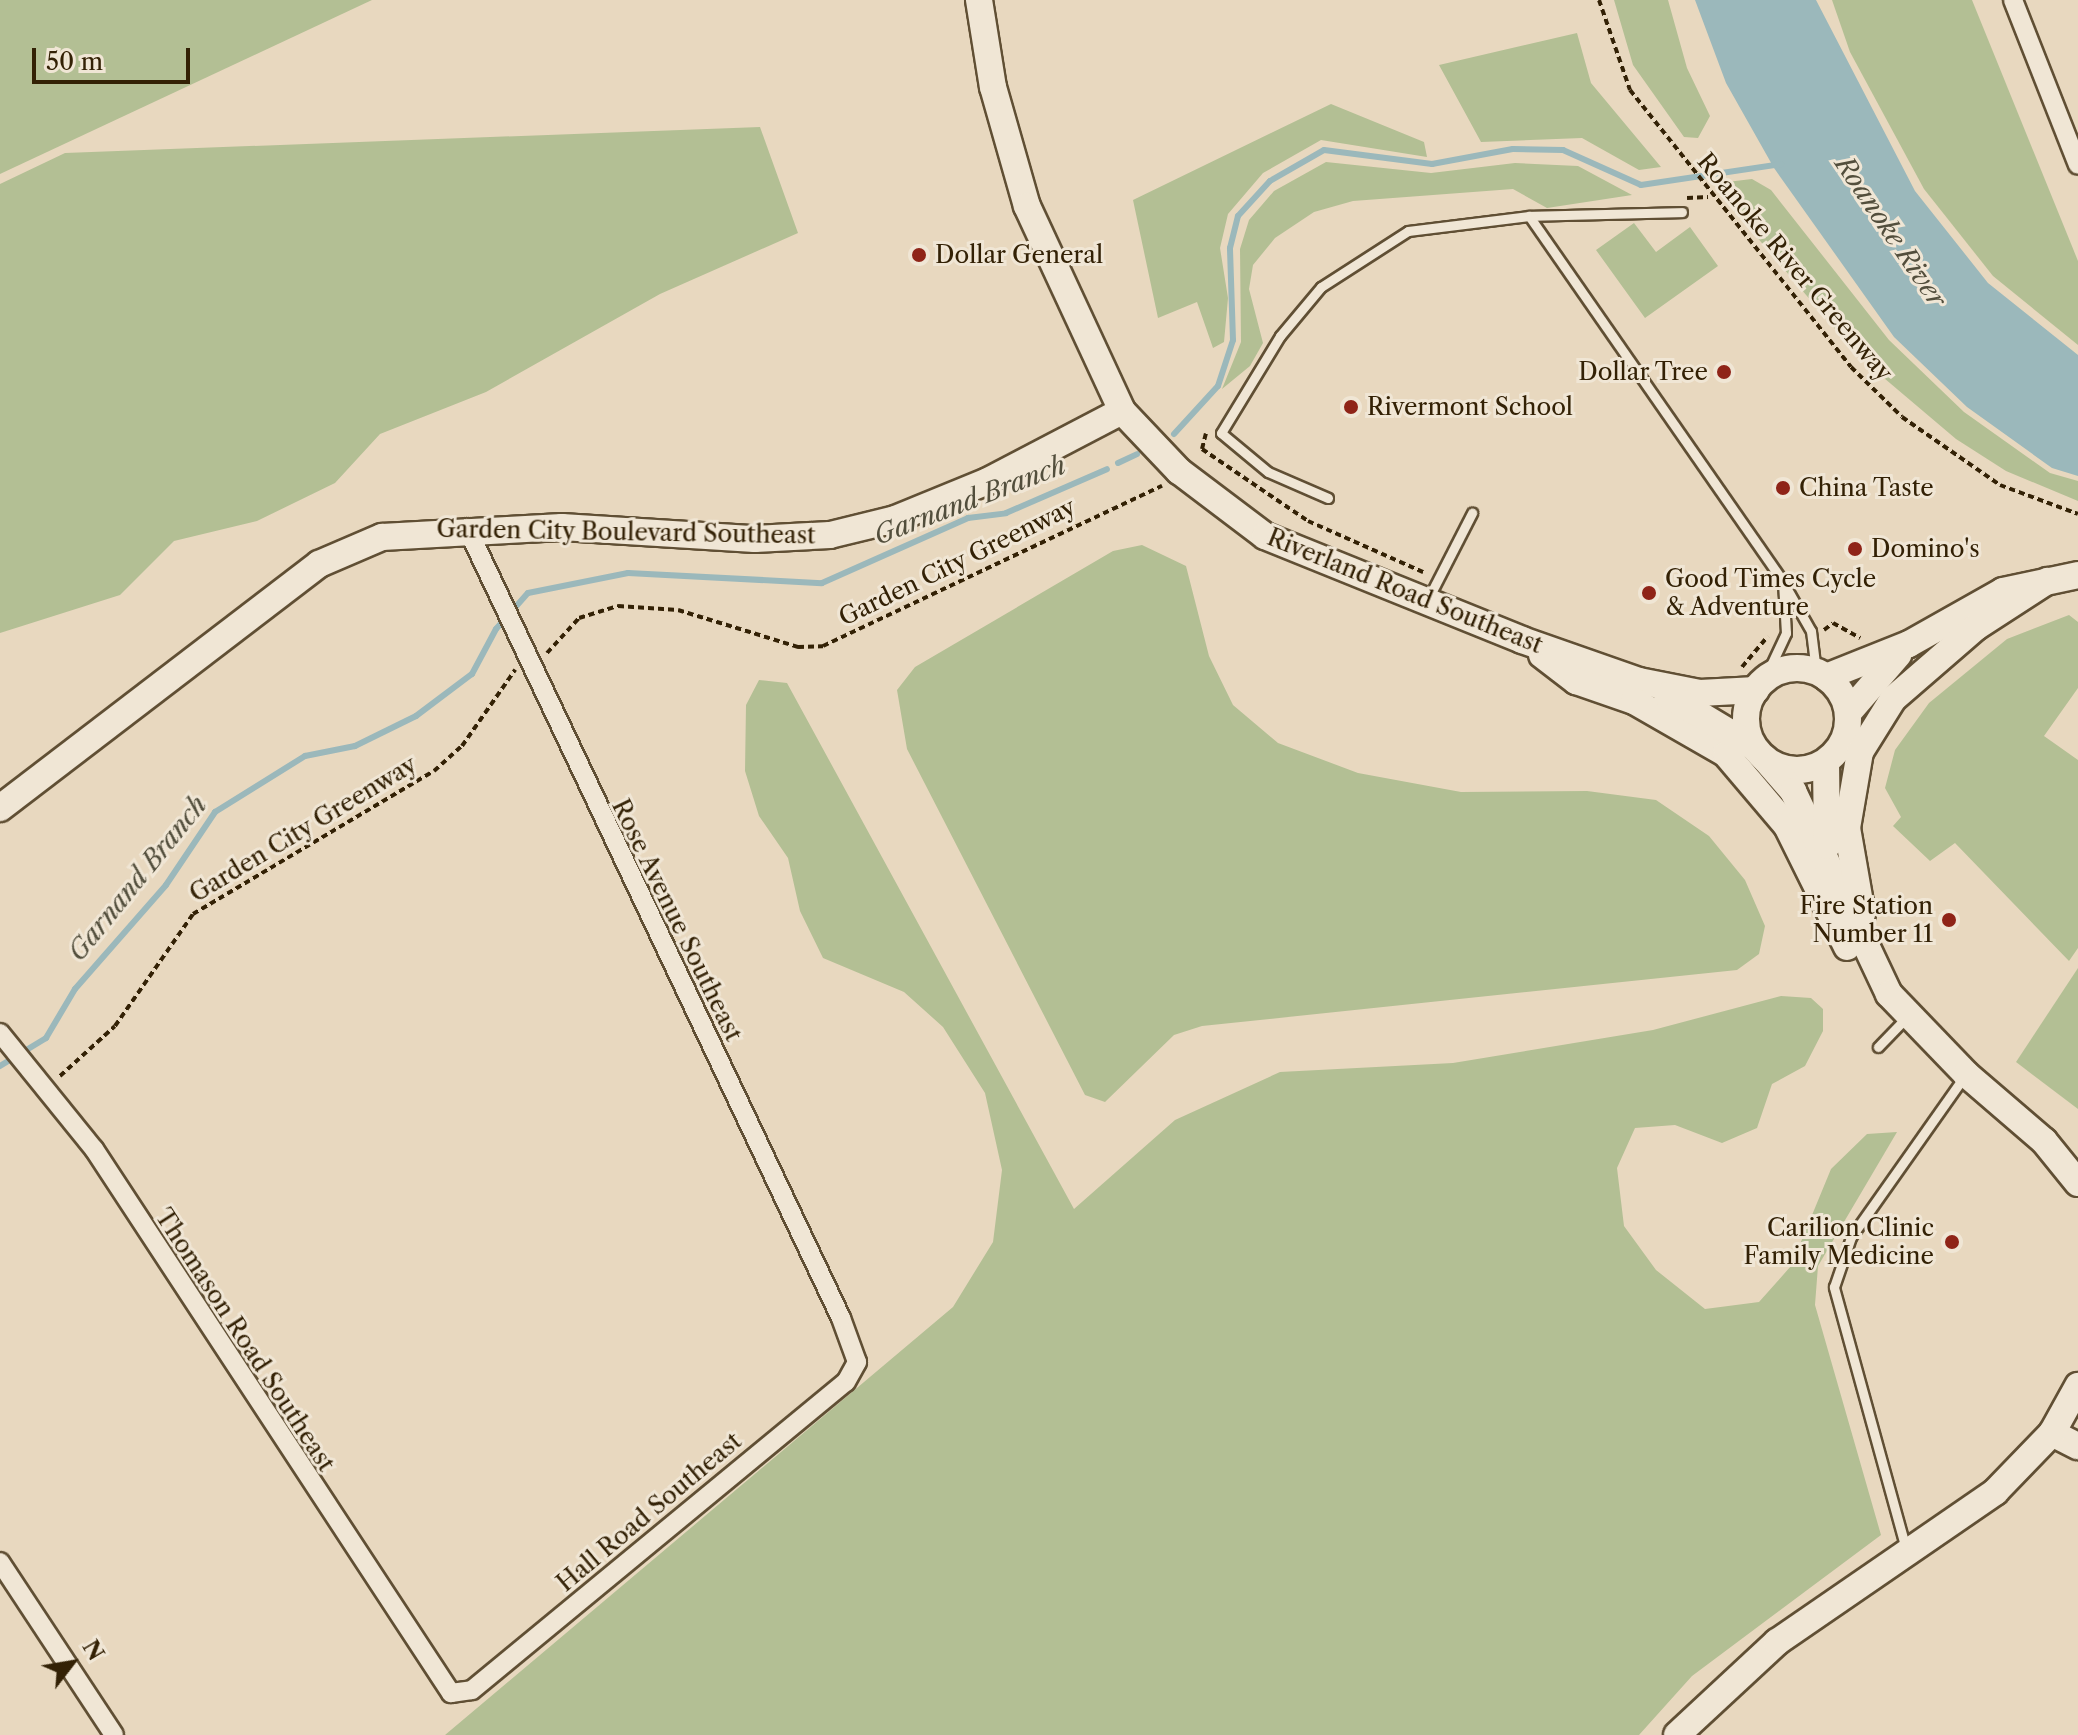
<!DOCTYPE html>
<style>
body{margin:0}
#map{position:relative;width:2078px;height:1735px;overflow:hidden;background:#e8d8bf;font-family:"Libre Caslon Text",serif}
div>[style]{position:absolute}
.green>*{inset:0;background:#b3bf94}
.water>*{inset:0;background:#9bb8bb}
.stream>*{height:6px;margin:-3px;padding:0 3px;transform-origin:3px;border-radius:3px;background:#9bb8bb}
.path>*{height:4px;margin-top:-2px;transform-origin:0;background:repeating-linear-gradient(90deg,#332105 0 6px,transparent 0 10px)}
.roads{filter:drop-shadow(2px 0 #604f34) drop-shadow(-2px 0 #604f34) drop-shadow(0 2px #604f34) drop-shadow(0 -2px #604f34)}
.lane>*{height:9px;margin:-4.5px;padding:0 4.5px;transform-origin:4.5px;border-radius:4.5px;background:#f0e6d5}
.street>*{height:18px;margin:-9px;padding:0 9px;transform-origin:9px;border-radius:9px;background:#f0e6d5}
.secondary>*{height:26px;margin:-13px;padding:0 13px;transform-origin:13px;border-radius:13px;background:#f0e6d5}
.secondary>.ring{margin:-13px;padding:0;box-sizing:content-box;background:none;border:26px solid #f0e6d5;border-radius:50%}
.dots>*{width:22px;height:22px;translate:-50% -50%;box-sizing:border-box;border:4px solid #f0e6d5;border-radius:50%}
span{translate:-50% -50%;white-space:nowrap;text-align:center;line-height:1.15;-webkit-text-stroke:6px #f0e6d5;paint-order:stroke}
.poi-label{font-size:24px;color:#332105}
.left{translate:0 -50%;text-align:left}
.right{translate:-100% -50%;text-align:right}
.street-label{font-size:24px;color:#332105}
.water-label{font-size:26px;color:#524e3c;font-style:italic}
.north{position:absolute;left:32px;top:1623px;width:80px;height:80px;-webkit-text-stroke:6px #f0e6d5;paint-order:stroke;rotate:59deg;font-size:22px;font-weight:700;line-height:32px;text-align:center;color:#332105}
.north::after{content:'';display:block;margin:auto;width:28px;height:36px;background:#332105;clip-path:polygon(50% 0,100% 100%,50% 72%,0 100%)}
.scale{position:absolute;left:32px;top:48px;width:158px;height:36px;box-sizing:border-box;border:4px solid #332105;border-top:0;padding-left:10px;font-size:24px;line-height:28px;white-space:nowrap;color:#332105;-webkit-text-stroke:6px #f0e6d5;paint-order:stroke}
</style>
<div id="map">
<div class="green">
<div style="clip-path:polygon(0 0,372px 0,0 174px)"></div>
<div style="clip-path:polygon(1614px 0,1668px 0,1687px 68px,1710px 116px,1698px 138px,1684px 137px,1633px 65px)"></div>
<div style="clip-path:polygon(1832px 0,1972px 0,2078px 261px,2078px 345px,1993px 276px,1924px 189px,1850px 52px)"></div>
<div style="clip-path:polygon(1577px 33px,1591px 83px,1661px 167px,1639px 170px,1582px 138px,1481px 142px,1439px 65px)"></div>
<div style="clip-path:polygon(1331px 104px,1424px 142px,1427px 157px,1321px 140px,1263px 173px,1228px 214px,1220px 248px,1228px 298px,1224px 342px,1213px 348px,1197px 302px,1158px 318px,1133px 200px)"></div>
<div style="clip-path:polygon(760px 127px,798px 233px,660px 294px,486px 392px,380px 434px,335px 483px,257px 521px,174px 541px,120px 595px,0 633px,0 184px,65px 153px)"></div>
<div style="clip-path:polygon(1326px 162px,1431px 173px,1515px 163px,1578px 166px,1632px 195px,1547px 208px,1513px 189px,1353px 201px,1314px 212px,1275px 238px,1253px 265px,1249px 289px,1263px 343px,1250px 366px,1222px 389px,1241px 342px,1240px 249px,1249px 220px,1274px 191px)"></div>
<div style="clip-path:polygon(1752px 179px,1771px 190px,1889px 340px,1964px 412px,2050px 473px,2078px 481px,2078px 501px,2006px 471px,1956px 439px,1858px 356px,1721px 195px,1727px 182px)"></div>
<div style="clip-path:polygon(1634px 223px,1656px 252px,1690px 227px,1718px 266px,1645px 318px,1596px 250px)"></div>
<div style="clip-path:polygon(1142px 545px,1186px 566px,1209px 656px,1233px 705px,1278px 743px,1358px 773px,1461px 792px,1587px 791px,1656px 800px,1709px 836px,1745px 880px,1765px 926px,1759px 954px,1737px 970px,1202px 1026px,1174px 1035px,1105px 1102px,1085px 1095px,907px 749px,897px 690px,915px 667px,1113px 551px)"></div>
<div style="clip-path:polygon(2069px 615px,2078px 622px,2078px 688px,2044px 736px,2078px 760px,2078px 948px,2069px 961px,1955px 843px,1930px 861px,1893px 826px,1901px 817px,1885px 788px,1895px 750px,1929px 703px,2007px 639px)"></div>
<div style="clip-path:polygon(759px 680px,787px 683px,1074px 1209px,1175px 1120px,1280px 1072px,1453px 1063px,1653px 1030px,1781px 996px,1811px 998px,1823px 1009px,1823px 1031px,1805px 1066px,1772px 1084px,1757px 1128px,1722px 1143px,1675px 1125px,1635px 1128px,1617px 1168px,1624px 1226px,1656px 1270px,1705px 1309px,1759px 1302px,1791px 1266px,1831px 1169px,1867px 1134px,1897px 1132px,1818px 1266px,1815px 1305px,1881px 1535px,1692px 1676px,1639px 1735px,445px 1735px,953px 1307px,993px 1242px,1002px 1170px,985px 1093px,943px 1027px,904px 992px,823px 958px,800px 911px,788px 858px,759px 816px,745px 771px,746px 705px)"></div>
<div style="clip-path:polygon(2078px 968px,2078px 1109px,2016px 1062px)"></div>
</div>
<div class="water">
<div style="clip-path:polygon(1695px 0,1816px 0,1915px 191px,1988px 283px,2078px 355px,2078px 476px,2052px 468px,1967px 407px,1894px 337px,1774px 168px,1726px 83px)"></div>
</div>
<div class="stream">
<div style="left:1174px;top:434px;width:65px;rotate:-47.5deg"></div>
<div style="left:1218px;top:386px;width:48px;rotate:-71.9deg"></div>
<div style="left:1233px;top:340px;width:92px;rotate:-91.9deg"></div>
<div style="left:1230px;top:248px;width:33px;rotate:-76deg"></div>
<div style="left:1238px;top:216px;width:47px;rotate:-47.6deg"></div>
<div style="left:1270px;top:181px;width:62px;rotate:-29.9deg"></div>
<div style="left:1324px;top:150px;width:109px;rotate:7.4deg"></div>
<div style="left:1432px;top:164px;width:82px;rotate:-10.5deg"></div>
<div style="left:1513px;top:149px;width:50px;rotate:1.1deg"></div>
<div style="left:1563px;top:150px;width:85px;rotate:24.2deg"></div>
<div style="left:1641px;top:185px;width:142px;rotate:-8.5deg"></div>
<div style="left:1118px;top:463px;width:21px;rotate:-25deg"></div>
<div style="left:0;top:1066px;width:54px;rotate:-31.3deg"></div>
<div style="left:46px;top:1038px;width:57px;rotate:-59.4deg"></div>
<div style="left:75px;top:989px;width:138px;rotate:-48.8deg"></div>
<div style="left:166px;top:885px;width:88px;rotate:-56.1deg"></div>
<div style="left:215px;top:812px;width:106px;rotate:-31.9deg"></div>
<div style="left:305px;top:756px;width:51px;rotate:-11.3deg"></div>
<div style="left:355px;top:746px;width:68px;rotate:-26.2deg"></div>
<div style="left:416px;top:716px;width:70px;rotate:-36.9deg"></div>
<div style="left:472px;top:674px;width:51px;rotate:-61.9deg"></div>
<div style="left:496px;top:629px;width:48px;rotate:-48.4deg"></div>
<div style="left:528px;top:593px;width:102px;rotate:-11.3deg"></div>
<div style="left:628px;top:573px;width:194px;rotate:3deg"></div>
<div style="left:822px;top:583px;width:160px;rotate:-24deg"></div>
<div style="left:968px;top:518px;width:38px;rotate:-7deg"></div>
<div style="left:1006px;top:513px;width:110px;rotate:-23.5deg"></div>
</div>
<div class="path">
<div style="left:1599px;top:0;width:95px;rotate:71deg"></div>
<div style="left:1630px;top:90px;width:354px;rotate:51.4deg"></div>
<div style="left:1851px;top:367px;width:71px;rotate:44.4deg"></div>
<div style="left:1902px;top:417px;width:119px;rotate:34.8deg"></div>
<div style="left:2000px;top:485px;width:83px;rotate:20.4deg"></div>
<div style="left:1687px;top:198px;width:21px;rotate:-3deg"></div>
<div style="left:1202px;top:449px;width:128px;rotate:34.2deg"></div>
<div style="left:1308px;top:521px;width:126px;rotate:23.9deg"></div>
<div style="left:1202px;top:449px;width:16px;rotate:-76deg"></div>
<div style="left:1824px;top:630px;width:11px;rotate:-38deg"></div>
<div style="left:1833px;top:623px;width:31px;rotate:29deg"></div>
<div style="left:547px;top:653px;width:47px;rotate:-47.6deg"></div>
<div style="left:579px;top:618px;width:41px;rotate:-17.1deg"></div>
<div style="left:618px;top:606px;width:60px;rotate:3.8deg"></div>
<div style="left:678px;top:610px;width:126px;rotate:17.1deg"></div>
<div style="left:798px;top:647px;width:25px;rotate:-2deg"></div>
<div style="left:823px;top:646px;width:375px;rotate:-25.3deg"></div>
<div style="left:1742px;top:667px;width:40px;rotate:-50deg"></div>
<div style="left:60px;top:1076px;width:74px;rotate:-42.3deg"></div>
<div style="left:115px;top:1026px;width:136px;rotate:-55.1deg"></div>
<div style="left:193px;top:914px;width:280px;rotate:-30.7deg"></div>
<div style="left:434px;top:771px;width:38px;rotate:-42deg"></div>
<div style="left:462px;top:746px;width:93px;rotate:-55.1deg"></div>
</div>
<div class="roads">
<div class="lane">
<div style="left:1529px;top:216px;width:153px;rotate:-1.5deg"></div>
<div style="left:1328px;top:498px;width:65px;rotate:-156.6deg"></div>
<div style="left:1268px;top:472px;width:61px;rotate:-140.3deg"></div>
<div style="left:1221px;top:433px;width:114px;rotate:-58.7deg"></div>
<div style="left:1280px;top:336px;width:64px;rotate:-50.1deg"></div>
<div style="left:1321px;top:287px;width:103px;rotate:-32.8deg"></div>
<div style="left:1408px;top:231px;width:122px;rotate:-7.1deg"></div>
<div style="left:1529px;top:216px;width:446px;rotate:55.2deg"></div>
<div style="left:1428px;top:599px;width:97px;rotate:-62.9deg"></div>
<div style="left:1764px;top:680px;width:52px;rotate:-64.9deg"></div>
<div style="left:1786px;top:633px;width:51px;rotate:-93.4deg"></div>
<div style="left:1783px;top:582px;width:56px;rotate:60.3deg"></div>
<div style="left:1811px;top:631px;width:40px;rotate:82.9deg"></div>
<div style="left:1878px;top:1047px;width:40px;rotate:-46deg"></div>
<div style="left:1906px;top:1549px;width:272px;rotate:-105.4deg"></div>
<div style="left:1834px;top:1287px;width:53px;rotate:-71.2deg"></div>
<div style="left:1851px;top:1237px;width:196px;rotate:-54.8deg"></div>
</div>
<div class="street">
<div style="left:2013px;top:0;width:177px;rotate:68.5deg"></div>
<div style="left:0;top:1033px;width:149px;rotate:51deg"></div>
<div style="left:94px;top:1149px;width:651px;rotate:56.73deg"></div>
<div style="left:451px;top:1693px;width:21px;rotate:-8deg"></div>
<div style="left:472px;top:1690px;width:484px;rotate:-39.5deg"></div>
<div style="left:846px;top:1382px;width:23px;rotate:-61deg"></div>
<div style="left:857px;top:1362px;width:47px;rotate:-110deg"></div>
<div style="left:841px;top:1318px;width:874px;rotate:-115.33deg"></div>
<div style="left:0;top:1562px;width:207px;rotate:56.6deg"></div>
</div>
<div class="secondary">
<div style="left:979px;top:0;width:88px;rotate:80.9deg"></div>
<div style="left:993px;top:87px;width:124px;rotate:74.1deg"></div>
<div style="left:1027px;top:206px;width:226px;rotate:65.1deg"></div>
<div style="left:1122px;top:411px;width:83px;rotate:46.5deg"></div>
<div style="left:1179px;top:471px;width:108px;rotate:37.1deg"></div>
<div style="left:1265px;top:536px;width:277px;rotate:22deg"></div>
<div style="left:1522px;top:640px;width:124px;rotate:19.3deg"></div>
<div style="left:1639px;top:681px;width:62px;rotate:11.1deg"></div>
<div style="left:1700px;top:693px;width:56px;rotate:-3.1deg"></div>
<div style="left:1542px;top:655px;width:43px;rotate:37.4deg"></div>
<div style="left:1576px;top:681px;width:61px;rotate:19deg"></div>
<div style="left:1634px;top:701px;width:106px;rotate:29.9deg"></div>
<div style="left:1726px;top:754px;width:94px;rotate:49.7deg"></div>
<div style="left:1787px;top:826px;width:135px;rotate:63.6deg"></div>
<div class="ring" style="left:1746px;top:668px;width:76px;height:76px"></div>
<div style="left:1826px;top:677px;width:89px;rotate:-21.7deg"></div>
<div style="left:1909px;top:644px;width:108px;rotate:-29.4deg"></div>
<div style="left:2003px;top:591px;width:77px;rotate:-12deg"></div>
<div style="left:1667px;top:695px;width:101px;rotate:30.9deg"></div>
<div style="left:1848px;top:713px;width:77px;rotate:-49.2deg"></div>
<div style="left:1765px;top:759px;width:43px;rotate:48.8deg"></div>
<div style="left:1793px;top:791px;width:225px;rotate:64.7deg"></div>
<div style="left:1889px;top:994px;width:111px;rotate:46.1deg"></div>
<div style="left:1966px;top:1074px;width:103px;rotate:40.7deg"></div>
<div style="left:2044px;top:1141px;width:54px;rotate:51deg"></div>
<div style="left:1826px;top:762px;width:84px;rotate:89.3deg"></div>
<div style="left:0;top:808px;width:402px;rotate:-37.4deg"></div>
<div style="left:319px;top:564px;width:69px;rotate:-23.2deg"></div>
<div style="left:382px;top:537px;width:180px;rotate:-3.2deg"></div>
<div style="left:562px;top:527px;width:193px;rotate:3.6deg"></div>
<div style="left:755px;top:539px;width:75px;rotate:-3.1deg"></div>
<div style="left:830px;top:535px;width:67px;rotate:-13.8deg"></div>
<div style="left:895px;top:519px;width:100px;rotate:-22.2deg"></div>
<div style="left:988px;top:481px;width:151px;rotate:-27.6deg"></div>
<div style="left:1862px;top:914px;width:87px;rotate:-99.9deg"></div>
<div style="left:1847px;top:828px;width:77px;rotate:-80.3deg"></div>
<div style="left:1860px;top:752px;width:62px;rotate:-58.1deg"></div>
<div style="left:1893px;top:699px;width:110px;rotate:-40.9deg"></div>
<div style="left:1976px;top:627px;width:85px;rotate:-32.9deg"></div>
<div style="left:2052px;top:1433px;width:29px;rotate:27deg"></div>
<div style="left:1677px;top:1735px;width:137px;rotate:-42.9deg"></div>
<div style="left:1777px;top:1642px;width:265px;rotate:-34.5deg"></div>
<div style="left:1995px;top:1492px;width:82px;rotate:-46deg"></div>
<div style="left:2052px;top:1433px;width:54px;rotate:-61deg"></div>
</div>
</div>
<div class="dots">
<div style="left:919px;top:255px;background:#8f2418"></div>
<div style="left:1724px;top:372px;background:#8f2418"></div>
<div style="left:1351px;top:407px;background:#8f2418"></div>
<div style="left:1783px;top:488px;background:#8f2418"></div>
<div style="left:1855px;top:549px;background:#8f2418"></div>
<div style="left:1649px;top:593px;background:#8f2418"></div>
<div style="left:1949px;top:920px;background:#8f2418"></div>
<div style="left:1952px;top:1242px;background:#8f2418"></div>
</div>
<div class="poi-label">
<span class="left" style="left:935px;top:255px">Dollar General</span>
<span class="right" style="left:1708px;top:372px">Dollar Tree</span>
<span class="left" style="left:1367px;top:407px">Rivermont School</span>
<span class="left" style="left:1799px;top:488px">China Taste</span>
<span class="left" style="left:1871px;top:549px">Domino's</span>
<span class="left" style="left:1665px;top:593px">Good Times Cycle<br>&amp; Adventure</span>
<span class="right" style="left:1933px;top:920px">Fire Station<br>Number 11</span>
<span class="right" style="left:1934px;top:1242px">Carilion Clinic<br>Family Medicine</span>
</div>
<div class="street-label">
<span style="left:1795px;top:267px;rotate:50deg">Roanoke River Greenway</span>
<span style="left:626px;top:532px;rotate:1deg">Garden City Boulevard Southeast</span>
<span style="left:957px;top:562px;rotate:-26deg">Garden City Greenway</span>
<span style="left:1405px;top:591px;rotate:22deg">Riverland Road Southeast</span>
<span style="left:303px;top:829px;rotate:-31deg">Garden City Greenway</span>
<span style="left:677px;top:920px;rotate:64deg">Rose Avenue Southeast</span>
<span style="left:245px;top:1340px;rotate:57deg">Thomason Road Southeast</span>
<span style="left:649px;top:1512px;rotate:-40deg">Hall Road Southeast</span>
</div>
<div class="water-label">
<span style="left:1890px;top:232px;rotate:56deg">Roanoke River</span>
<span style="left:970px;top:501px;rotate:-21deg">Garnand Branch</span>
<span style="left:138px;top:879px;rotate:-51deg">Garnand Branch</span>
</div>
<div class="north">N</div>
<div class="scale">50 m</div>
</div>
